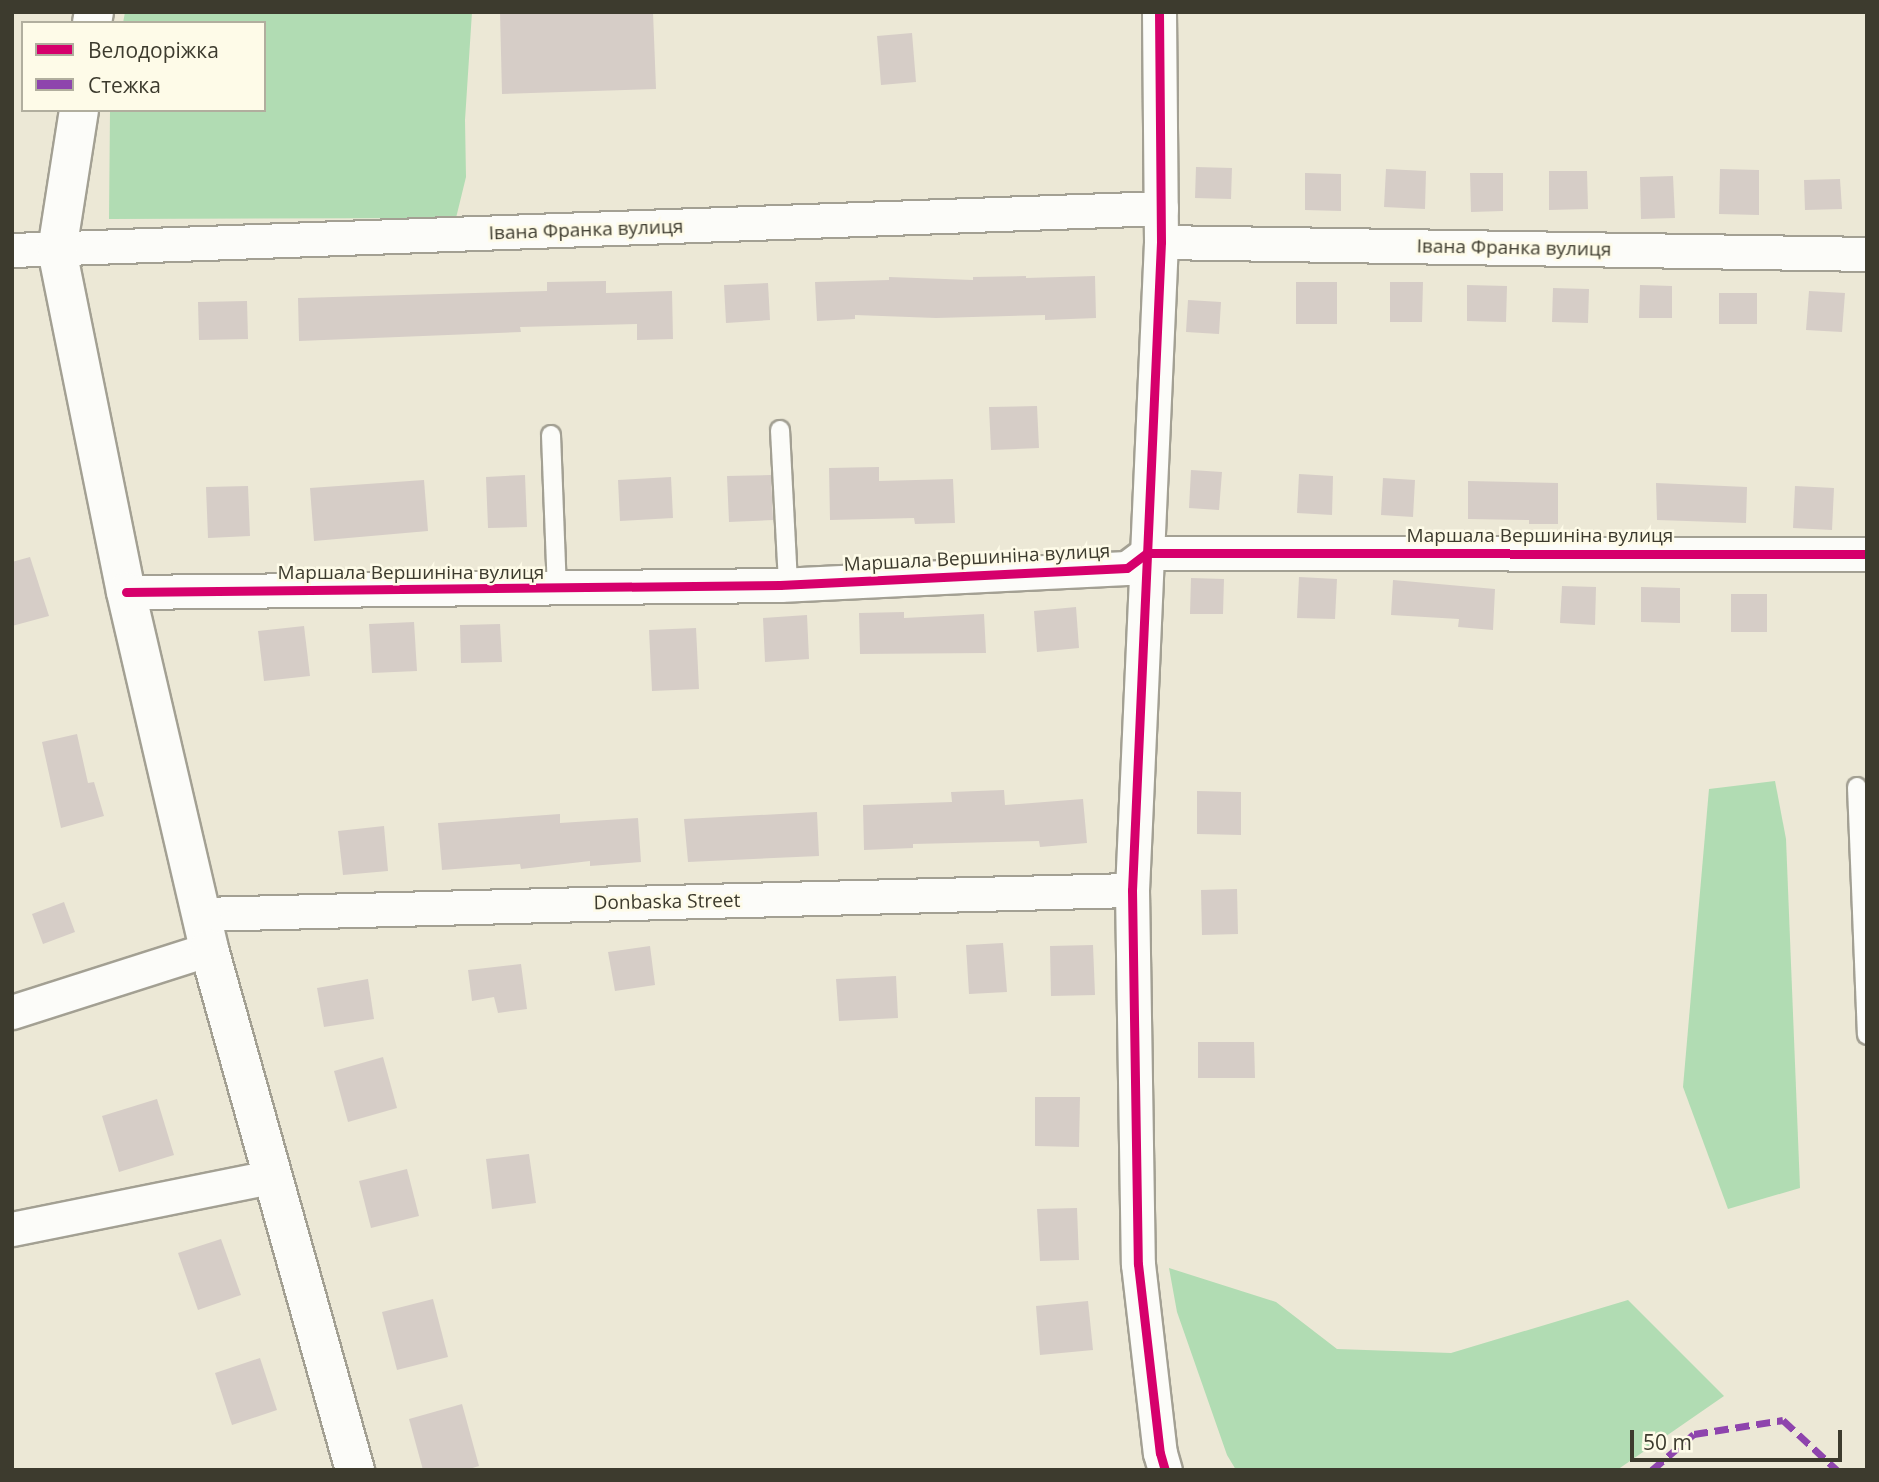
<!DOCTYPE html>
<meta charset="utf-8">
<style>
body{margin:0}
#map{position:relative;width:1879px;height:1482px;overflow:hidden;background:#ece8d6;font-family:"Open Sans",sans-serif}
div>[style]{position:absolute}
.forest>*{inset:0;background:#b1dcb3}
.building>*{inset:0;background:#d6cdc7}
.roads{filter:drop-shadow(2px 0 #a3a093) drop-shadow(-2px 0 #a3a093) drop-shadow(0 2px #a3a093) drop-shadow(0 -2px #a3a093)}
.service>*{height:18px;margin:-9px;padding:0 9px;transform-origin:9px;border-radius:9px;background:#fcfcf9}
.minor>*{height:33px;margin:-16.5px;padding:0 16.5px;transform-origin:16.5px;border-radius:16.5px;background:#fcfcf9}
.secondary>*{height:38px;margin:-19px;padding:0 19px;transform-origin:19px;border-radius:19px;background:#fcfcf9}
.quiet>*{height:7px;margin-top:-3.5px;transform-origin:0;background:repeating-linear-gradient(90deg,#8e44ad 0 14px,transparent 0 21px)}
.cycleway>*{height:9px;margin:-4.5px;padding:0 4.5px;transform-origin:4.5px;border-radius:4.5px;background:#d6006c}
span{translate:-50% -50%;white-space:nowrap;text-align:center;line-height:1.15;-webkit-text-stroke:5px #fefbe8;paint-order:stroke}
.street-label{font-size:19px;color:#3d3b2e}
.frame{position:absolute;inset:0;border:14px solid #3d3b2e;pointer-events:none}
.legend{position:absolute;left:21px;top:21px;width:245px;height:91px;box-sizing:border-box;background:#fefbe8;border:2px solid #b1ae9e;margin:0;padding:9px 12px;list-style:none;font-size:21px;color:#3d3b2e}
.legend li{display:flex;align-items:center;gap:14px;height:35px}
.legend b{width:35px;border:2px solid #b1ae9e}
.scale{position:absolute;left:1630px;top:1430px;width:212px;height:32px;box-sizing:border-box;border:4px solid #3d3b2e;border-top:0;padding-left:9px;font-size:21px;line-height:24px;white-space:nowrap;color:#3d3b2e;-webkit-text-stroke:5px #fefbe8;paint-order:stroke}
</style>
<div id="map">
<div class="forest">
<div style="clip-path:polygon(125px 12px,472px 12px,465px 120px,466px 177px,456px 218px,109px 219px,110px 110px,264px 110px,264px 23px,123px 23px)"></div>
<div style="clip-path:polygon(1775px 781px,1786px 839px,1800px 1188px,1728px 1209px,1683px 1087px,1709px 789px)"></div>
<div style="clip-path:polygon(1169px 1268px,1276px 1302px,1337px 1349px,1451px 1353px,1628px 1300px,1724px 1396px,1617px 1470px,1236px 1470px,1227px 1455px,1177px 1312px)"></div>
</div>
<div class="building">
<div style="clip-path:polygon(500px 12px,653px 12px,656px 89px,502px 94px)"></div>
<div style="clip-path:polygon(912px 33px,916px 82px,881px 85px,877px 36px)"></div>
<div style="clip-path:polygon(1196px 167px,1232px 168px,1231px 199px,1195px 198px)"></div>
<div style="clip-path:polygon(1386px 169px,1426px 171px,1425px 209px,1384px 207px)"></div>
<div style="clip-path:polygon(1720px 169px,1759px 170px,1759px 215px,1719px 214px)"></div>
<div style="clip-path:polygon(1549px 171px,1587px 171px,1588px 209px,1549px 210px)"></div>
<div style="clip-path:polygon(1305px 173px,1341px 174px,1341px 211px,1305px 210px)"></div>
<div style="clip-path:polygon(1470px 173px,1503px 173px,1503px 211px,1471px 212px)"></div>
<div style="clip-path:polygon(1673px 176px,1675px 218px,1641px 219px,1640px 177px)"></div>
<div style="clip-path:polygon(1840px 179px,1842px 209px,1805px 210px,1804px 180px)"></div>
<div style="clip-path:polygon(1026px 276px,1026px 278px,1095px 276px,1096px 318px,1045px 320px,1045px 315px,936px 318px,855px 315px,855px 319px,817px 321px,815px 282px,889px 280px,889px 277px,973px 280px,973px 277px)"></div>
<div style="clip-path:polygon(606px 281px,606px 293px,672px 291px,673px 339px,637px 340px,637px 324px,520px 327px,521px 332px,299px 341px,298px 298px,547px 291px,547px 282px)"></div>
<div style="clip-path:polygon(1296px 282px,1337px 282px,1337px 324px,1296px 324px)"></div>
<div style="clip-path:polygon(1390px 282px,1423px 282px,1422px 322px,1390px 322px)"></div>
<div style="clip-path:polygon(768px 283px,770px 320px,726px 323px,724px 285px)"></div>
<div style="clip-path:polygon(1467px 285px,1507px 286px,1506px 322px,1467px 321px)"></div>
<div style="clip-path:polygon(1640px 285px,1672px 286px,1672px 318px,1639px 318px)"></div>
<div style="clip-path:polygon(1553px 288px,1589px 289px,1588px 323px,1552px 322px)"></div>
<div style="clip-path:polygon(1809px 291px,1845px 293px,1842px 332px,1806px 330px)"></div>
<div style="clip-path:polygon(1719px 293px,1757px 293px,1757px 324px,1719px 324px)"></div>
<div style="clip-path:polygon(1188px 300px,1221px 302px,1219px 334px,1186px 332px)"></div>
<div style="clip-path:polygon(247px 301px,248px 339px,199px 340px,198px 302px)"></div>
<div style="clip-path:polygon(1037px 406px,1039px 448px,991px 450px,989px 407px)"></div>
<div style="clip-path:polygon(879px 467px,879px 481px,953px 479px,955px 523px,915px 524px,914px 518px,830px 520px,829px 468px)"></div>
<div style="clip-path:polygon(1191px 470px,1222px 472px,1219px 510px,1189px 508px)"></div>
<div style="clip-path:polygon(1299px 474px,1333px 476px,1332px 515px,1297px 513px)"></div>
<div style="clip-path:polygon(525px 475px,527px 527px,488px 528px,486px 477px)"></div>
<div style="clip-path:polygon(771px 475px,773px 520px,729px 522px,727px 476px)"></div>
<div style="clip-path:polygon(671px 477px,673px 518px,620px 521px,618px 480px)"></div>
<div style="clip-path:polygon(1383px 478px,1415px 480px,1413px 517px,1381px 515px)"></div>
<div style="clip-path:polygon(424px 480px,428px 531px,314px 541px,310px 488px)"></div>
<div style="clip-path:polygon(1468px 481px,1558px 483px,1558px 524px,1529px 524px,1529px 520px,1468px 519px)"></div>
<div style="clip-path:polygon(1656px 483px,1747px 487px,1746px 523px,1657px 520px)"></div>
<div style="clip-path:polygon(248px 486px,250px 536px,208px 538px,206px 487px)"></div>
<div style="clip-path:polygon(1795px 486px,1834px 488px,1832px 530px,1793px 528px)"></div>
<div style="clip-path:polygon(30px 557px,49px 616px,12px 626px,12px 562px)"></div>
<div style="clip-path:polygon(1299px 577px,1337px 579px,1335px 619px,1297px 618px)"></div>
<div style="clip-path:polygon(1191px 578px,1224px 579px,1223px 614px,1190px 614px)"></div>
<div style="clip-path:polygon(1393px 580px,1495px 589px,1493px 630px,1458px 627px,1459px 619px,1391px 615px)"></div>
<div style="clip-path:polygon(1562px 586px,1596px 587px,1595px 625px,1560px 623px)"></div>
<div style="clip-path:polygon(1641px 587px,1680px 588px,1680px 623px,1641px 622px)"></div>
<div style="clip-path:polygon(1731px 594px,1767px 594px,1767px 632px,1731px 632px)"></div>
<div style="clip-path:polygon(1076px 607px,1079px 648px,1037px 652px,1034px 611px)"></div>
<div style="clip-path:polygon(904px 612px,904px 618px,984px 614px,986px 653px,860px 654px,859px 613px)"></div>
<div style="clip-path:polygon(807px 615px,809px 659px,765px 662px,763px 618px)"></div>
<div style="clip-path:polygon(414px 622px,417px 671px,372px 673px,369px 624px)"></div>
<div style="clip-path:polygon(500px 624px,502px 662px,461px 663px,460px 625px)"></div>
<div style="clip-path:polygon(304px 626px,310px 676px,264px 681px,258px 631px)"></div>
<div style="clip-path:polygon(696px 628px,699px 689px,652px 691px,649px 630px)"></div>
<div style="clip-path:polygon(77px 734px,88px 783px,94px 782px,104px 816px,61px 828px,42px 742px)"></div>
<div style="clip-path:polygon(1004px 790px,1005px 805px,1083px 799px,1087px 843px,1040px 847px,1039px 841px,913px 844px,913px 848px,864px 850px,863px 805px,952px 802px,951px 792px)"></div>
<div style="clip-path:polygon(1197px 791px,1241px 792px,1241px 835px,1197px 834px)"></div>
<div style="clip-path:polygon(817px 812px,819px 856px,688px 862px,684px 819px)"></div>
<div style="clip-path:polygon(560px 814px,560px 823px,638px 818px,641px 862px,590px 866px,590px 861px,521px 869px,520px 864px,442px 870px,438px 823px)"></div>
<div style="clip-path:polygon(384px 826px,388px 871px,343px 875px,338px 831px)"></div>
<div style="clip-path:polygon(1237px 889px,1238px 934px,1202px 935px,1201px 890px)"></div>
<div style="clip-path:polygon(64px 902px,75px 932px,43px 944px,32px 914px)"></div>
<div style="clip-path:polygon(1003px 943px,1007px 992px,969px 994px,966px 945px)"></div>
<div style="clip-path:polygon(1093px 945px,1095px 995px,1051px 996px,1050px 946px)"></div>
<div style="clip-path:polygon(650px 946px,655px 985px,615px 991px,608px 952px)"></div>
<div style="clip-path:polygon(521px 964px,527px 1009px,498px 1013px,494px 997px,472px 1001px,468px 970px)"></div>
<div style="clip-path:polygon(896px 976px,898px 1018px,839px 1021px,836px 979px)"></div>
<div style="clip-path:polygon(368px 979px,374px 1019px,324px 1027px,317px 988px)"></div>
<div style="clip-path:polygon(1198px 1042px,1254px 1042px,1255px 1078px,1198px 1078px)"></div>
<div style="clip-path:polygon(383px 1057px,397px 1108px,348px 1122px,334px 1071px)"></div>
<div style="clip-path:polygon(1035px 1097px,1080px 1097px,1079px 1147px,1035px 1146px)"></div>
<div style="clip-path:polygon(157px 1099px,174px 1155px,119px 1172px,102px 1116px)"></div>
<div style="clip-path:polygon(529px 1154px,536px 1203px,492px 1209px,486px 1159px)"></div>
<div style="clip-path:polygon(407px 1169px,419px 1216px,371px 1228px,359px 1181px)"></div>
<div style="clip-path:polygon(1077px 1208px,1079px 1260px,1040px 1261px,1037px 1209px)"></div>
<div style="clip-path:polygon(221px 1239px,241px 1295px,198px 1310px,178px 1253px)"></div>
<div style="clip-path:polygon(433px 1299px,448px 1357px,397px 1370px,382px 1312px)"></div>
<div style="clip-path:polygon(1088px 1301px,1093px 1350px,1040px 1355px,1036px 1306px)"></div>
<div style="clip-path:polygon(260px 1358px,277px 1410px,232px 1425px,215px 1373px)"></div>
<div style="clip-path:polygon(462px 1404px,479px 1466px,466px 1470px,423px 1470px,409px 1419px)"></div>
</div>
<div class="roads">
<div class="service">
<div style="left:780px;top:430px;width:155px;rotate:87deg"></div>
<div style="left:551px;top:435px;width:155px;rotate:87.8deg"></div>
<div style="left:1857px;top:787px;width:248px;rotate:87.7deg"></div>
</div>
<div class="minor">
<div style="left:1159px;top:12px;width:230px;rotate:89.5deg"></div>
<div style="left:1161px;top:242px;width:649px;rotate:92.56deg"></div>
<div style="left:1132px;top:890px;width:374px;rotate:89.1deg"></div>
<div style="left:1138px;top:1264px;width:190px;rotate:83.4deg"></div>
<div style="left:1160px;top:1453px;width:18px;rotate:74deg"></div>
<div style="left:1161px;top:242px;width:706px;rotate:0.97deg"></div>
<div style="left:12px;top:250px;width:1150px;rotate:-2.09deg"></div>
<div style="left:126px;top:592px;width:654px;rotate:-0.61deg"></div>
<div style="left:780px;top:585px;width:347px;rotate:-2.8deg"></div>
<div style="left:1127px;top:568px;width:25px;rotate:-37deg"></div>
<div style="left:1147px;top:553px;width:720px;rotate:0.08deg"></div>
<div style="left:202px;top:914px;width:930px;rotate:-1.48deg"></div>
<div style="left:12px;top:1012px;width:207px;rotate:-17.7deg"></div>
<div style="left:12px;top:1229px;width:267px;rotate:-11.4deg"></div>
</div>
<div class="secondary">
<div style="left:92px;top:23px;width:11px;rotate:-80deg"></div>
<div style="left:79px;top:110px;width:142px;rotate:98.9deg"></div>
<div style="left:57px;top:250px;width:349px;rotate:78.6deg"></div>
<div style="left:126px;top:592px;width:367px;rotate:76.9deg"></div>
<div style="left:209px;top:949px;width:541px;rotate:74.35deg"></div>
</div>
</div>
<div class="quiet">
<div style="left:1652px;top:1470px;width:55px;rotate:-40.6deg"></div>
<div style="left:1694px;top:1434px;width:90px;rotate:-8.9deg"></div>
<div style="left:1783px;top:1420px;width:74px;rotate:42.8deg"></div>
</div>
<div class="cycleway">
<div style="left:1159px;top:12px;width:230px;rotate:89.5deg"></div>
<div style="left:1161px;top:242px;width:649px;rotate:92.56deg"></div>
<div style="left:1132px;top:890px;width:374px;rotate:89.1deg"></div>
<div style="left:1138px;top:1264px;width:190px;rotate:83.4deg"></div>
<div style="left:1160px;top:1453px;width:18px;rotate:74deg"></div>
<div style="left:126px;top:592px;width:654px;rotate:-0.61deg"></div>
<div style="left:780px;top:585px;width:347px;rotate:-2.8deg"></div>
<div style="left:1127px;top:568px;width:25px;rotate:-37deg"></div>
<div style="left:1147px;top:553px;width:720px;rotate:0.08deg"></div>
</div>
<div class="street-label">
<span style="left:586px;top:230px;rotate:-2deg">Івана Франка вулиця</span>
<span style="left:1514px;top:248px;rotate:1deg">Івана Франка вулиця</span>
<span style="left:1540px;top:536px">Маршала Вершиніна вулиця</span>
<span style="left:977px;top:558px;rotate:-3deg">Маршала Вершиніна вулиця</span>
<span style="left:411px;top:573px">Маршала Вершиніна вулиця</span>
<span style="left:667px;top:902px;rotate:-1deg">Donbaska Street</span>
</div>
<div class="frame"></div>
<ul class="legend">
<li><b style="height:9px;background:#d6006c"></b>Велодоріжка</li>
<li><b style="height:9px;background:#8e44ad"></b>Стежка</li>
</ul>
<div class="scale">50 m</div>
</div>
